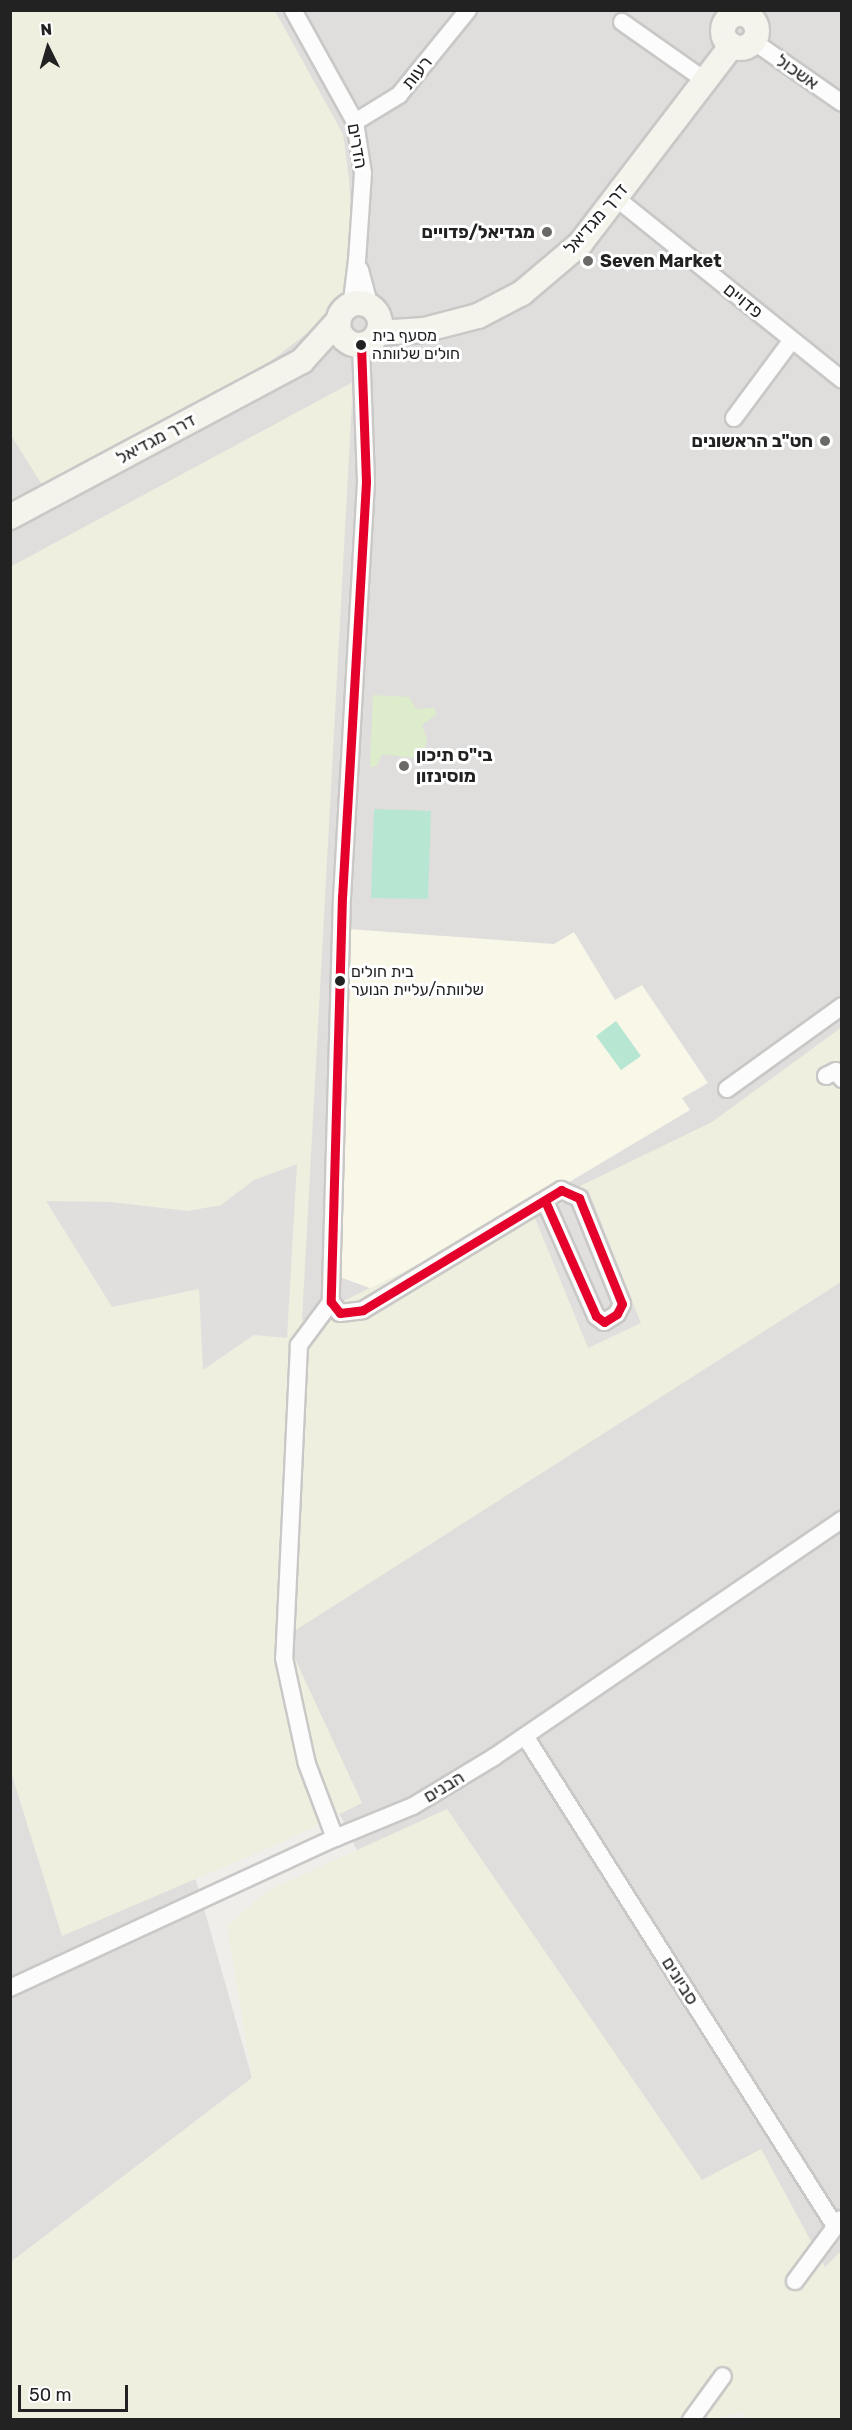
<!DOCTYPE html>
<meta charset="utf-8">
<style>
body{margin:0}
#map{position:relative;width:852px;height:2430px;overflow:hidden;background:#f0eeeb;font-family:Rubik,Heebo,sans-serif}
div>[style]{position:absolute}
.residential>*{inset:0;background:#dfdedc}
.education>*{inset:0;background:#f8f7e8}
.farmland>*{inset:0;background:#efefdf}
.grass>*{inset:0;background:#ddeccb}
.pitch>*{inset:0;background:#b7e6d2}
.parking>*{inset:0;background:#e0dfde}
.roads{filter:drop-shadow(2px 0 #c9c8c7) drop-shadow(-2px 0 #c9c8c7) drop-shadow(0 2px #c9c8c7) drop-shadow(0 -2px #c9c8c7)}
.street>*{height:16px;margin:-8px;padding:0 8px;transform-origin:8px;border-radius:8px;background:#fdfcfc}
.secondary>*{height:24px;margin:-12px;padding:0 12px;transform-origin:12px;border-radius:12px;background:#f4f4ed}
.secondary>.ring{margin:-12px;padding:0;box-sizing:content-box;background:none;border:24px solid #f4f4ed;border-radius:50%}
.bus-1>*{height:9px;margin:-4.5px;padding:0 4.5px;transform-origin:4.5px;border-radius:4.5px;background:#e4002b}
.dots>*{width:16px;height:16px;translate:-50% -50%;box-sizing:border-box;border:3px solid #fff;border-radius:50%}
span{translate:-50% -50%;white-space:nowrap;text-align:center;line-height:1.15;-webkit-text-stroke:6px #fff;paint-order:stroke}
.bus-label{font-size:16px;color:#222}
.left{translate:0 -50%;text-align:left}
.street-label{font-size:18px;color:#222}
.poi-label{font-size:18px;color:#222;font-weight:700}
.right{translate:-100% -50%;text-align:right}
.frame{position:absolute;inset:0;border:12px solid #222;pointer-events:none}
.north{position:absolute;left:18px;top:18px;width:60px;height:60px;-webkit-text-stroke:4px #fff;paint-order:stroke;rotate:355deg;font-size:16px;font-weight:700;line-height:24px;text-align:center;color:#222}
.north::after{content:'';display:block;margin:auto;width:21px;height:27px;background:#222;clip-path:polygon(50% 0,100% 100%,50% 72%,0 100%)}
.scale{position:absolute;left:18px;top:2385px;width:110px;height:27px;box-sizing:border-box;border:3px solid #222;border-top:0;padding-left:8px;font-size:18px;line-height:21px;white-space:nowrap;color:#222;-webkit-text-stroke:4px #fff;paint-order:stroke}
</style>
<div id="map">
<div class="residential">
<div style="clip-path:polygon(11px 11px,841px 11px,841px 1159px,119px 1608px,252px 2078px,11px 2262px)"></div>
<div style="clip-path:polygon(841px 1248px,841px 2294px,572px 2302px,250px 1626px)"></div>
</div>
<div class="education">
<div style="clip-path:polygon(348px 929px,554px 944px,574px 932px,615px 1000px,642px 985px,708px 1083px,682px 1098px,690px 1110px,383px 1293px,337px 1276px)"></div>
</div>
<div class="farmland">
<div style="clip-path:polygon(11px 11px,275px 11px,343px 134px,349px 179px,353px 245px,344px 305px,242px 383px,47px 493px,11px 435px)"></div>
<div style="clip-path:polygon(353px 382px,302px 1321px,712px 1122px,842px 1027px,841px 1282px,285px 1637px,362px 1803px,285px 1841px,62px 1936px,10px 1769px,10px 567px)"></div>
<div style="clip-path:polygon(447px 1809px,702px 2180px,761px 2149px,825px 2267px,841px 2251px,841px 2419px,748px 2419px,740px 2412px,712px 2420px,11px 2420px,11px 2262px,252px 2078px,227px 1926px,267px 1891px)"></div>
</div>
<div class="grass">
<div style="clip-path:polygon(373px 695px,409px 697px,416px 709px,434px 708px,437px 714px,422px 725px,427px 741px,421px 759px,382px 754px,377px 766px,370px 767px)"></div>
</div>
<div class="pitch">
<div style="clip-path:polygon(374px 809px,431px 811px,428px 899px,371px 898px)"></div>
<div style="clip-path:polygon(616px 1021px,641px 1056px,621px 1070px,596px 1036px)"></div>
</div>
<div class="parking">
<div style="clip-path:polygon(297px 1164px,287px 1338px,254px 1335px,203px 1370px,199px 1289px,112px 1307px,46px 1201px,111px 1202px,188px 1211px,221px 1205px,254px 1180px)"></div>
<div style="clip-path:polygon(588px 1189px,641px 1323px,588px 1348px,535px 1218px)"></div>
</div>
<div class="roads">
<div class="street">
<div style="left:293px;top:10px;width:128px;rotate:61deg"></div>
<div style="left:355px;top:122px;width:52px;rotate:81.1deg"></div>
<div style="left:363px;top:173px;width:87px;rotate:93.9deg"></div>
<div style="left:357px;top:260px;width:39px;rotate:97deg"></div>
<div style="left:352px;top:299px;width:12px;rotate:121deg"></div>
<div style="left:622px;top:22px;width:90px;rotate:35.1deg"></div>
<div style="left:753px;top:41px;width:108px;rotate:34.9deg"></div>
<div style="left:355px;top:122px;width:52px;rotate:-31.5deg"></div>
<div style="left:399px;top:95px;width:109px;rotate:-50.9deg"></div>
<div style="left:616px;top:198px;width:290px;rotate:38.8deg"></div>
<div style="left:360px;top:270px;width:38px;rotate:75deg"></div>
<div style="left:361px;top:345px;width:137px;rotate:87.9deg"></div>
<div style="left:366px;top:482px;width:415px;rotate:93.3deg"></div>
<div style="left:342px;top:896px;width:406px;rotate:91.6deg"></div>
<div style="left:331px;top:1302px;width:14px;rotate:51deg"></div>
<div style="left:340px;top:1313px;width:23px;rotate:-7deg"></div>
<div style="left:363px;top:1310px;width:232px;rotate:-31.2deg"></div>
<div style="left:561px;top:1190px;width:20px;rotate:24deg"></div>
<div style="left:579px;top:1198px;width:114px;rotate:67.9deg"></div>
<div style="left:622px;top:1304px;width:11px;rotate:117deg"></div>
<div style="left:617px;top:1314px;width:15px;rotate:148deg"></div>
<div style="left:604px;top:1322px;width:10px;rotate:-143deg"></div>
<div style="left:596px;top:1316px;width:126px;rotate:-113.9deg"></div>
<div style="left:734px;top:418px;width:97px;rotate:-53.4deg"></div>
<div style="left:826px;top:1076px;width:11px;rotate:-27deg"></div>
<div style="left:836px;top:1071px;width:10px;rotate:53deg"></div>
<div style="left:727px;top:1089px;width:142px;rotate:-35.8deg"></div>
<div style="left:331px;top:1302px;width:54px;rotate:126.7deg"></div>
<div style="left:299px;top:1345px;width:313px;rotate:92.7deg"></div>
<div style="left:284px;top:1658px;width:108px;rotate:77.8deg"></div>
<div style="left:307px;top:1764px;width:79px;rotate:69.3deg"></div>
<div style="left:525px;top:1736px;width:580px;rotate:57.68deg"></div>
<div style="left:10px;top:1988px;width:358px;rotate:-24.8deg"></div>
<div style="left:335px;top:1838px;width:84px;rotate:-22.3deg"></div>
<div style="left:413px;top:1806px;width:95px;rotate:-31.2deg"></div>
<div style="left:494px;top:1757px;width:421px;rotate:-34.3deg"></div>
<div style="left:795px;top:2281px;width:77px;rotate:-53.4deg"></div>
<div style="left:691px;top:2420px;width:54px;rotate:-54deg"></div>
</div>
<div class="secondary">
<div class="ring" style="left:723px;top:14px;width:10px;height:10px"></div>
<div class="ring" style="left:338px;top:303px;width:18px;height:18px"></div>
<div style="left:378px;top:333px;width:46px;rotate:-3.7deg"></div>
<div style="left:424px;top:330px;width:56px;rotate:-14.5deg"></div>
<div style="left:478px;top:316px;width:50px;rotate:-27.6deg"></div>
<div style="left:522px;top:293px;width:76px;rotate:-40.2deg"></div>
<div style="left:580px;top:244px;width:250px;rotate:-52.6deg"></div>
<div style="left:10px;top:517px;width:331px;rotate:-28.1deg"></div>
<div style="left:302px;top:361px;width:55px;rotate:-47.9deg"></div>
</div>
</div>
<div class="bus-1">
<div style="left:361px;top:345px;width:137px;rotate:87.9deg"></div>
<div style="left:366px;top:482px;width:415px;rotate:93.3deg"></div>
<div style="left:342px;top:896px;width:406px;rotate:91.6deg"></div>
<div style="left:331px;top:1302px;width:14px;rotate:51deg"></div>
<div style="left:340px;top:1313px;width:23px;rotate:-7deg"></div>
<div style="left:363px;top:1310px;width:232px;rotate:-31.2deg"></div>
<div style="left:561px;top:1190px;width:20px;rotate:24deg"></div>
<div style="left:579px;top:1198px;width:114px;rotate:67.9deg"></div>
<div style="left:622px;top:1304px;width:11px;rotate:117deg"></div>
<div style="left:617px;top:1314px;width:15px;rotate:148deg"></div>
<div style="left:604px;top:1322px;width:10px;rotate:-143deg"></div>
<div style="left:596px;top:1316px;width:126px;rotate:-113.9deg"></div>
</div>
<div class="dots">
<div style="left:547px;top:232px;background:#6a6968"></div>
<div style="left:588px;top:261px;background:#6a6968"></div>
<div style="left:361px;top:345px;background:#222"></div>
<div style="left:825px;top:441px;background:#6a6968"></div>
<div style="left:404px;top:766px;background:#6a6968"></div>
<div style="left:340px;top:981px;background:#222"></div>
</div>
<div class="bus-label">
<span class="left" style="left:372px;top:345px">מסעף בית<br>חולים שלוותה</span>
<span class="left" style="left:351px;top:981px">בית חולים<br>שלוותה/עליית הנוער</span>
</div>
<div class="street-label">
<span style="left:797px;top:72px;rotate:35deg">אשכול</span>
<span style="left:417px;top:73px;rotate:-51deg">רעות</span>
<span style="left:357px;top:146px;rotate:80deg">הדרים</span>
<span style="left:596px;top:219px;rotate:-49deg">דרך מגדיאל</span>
<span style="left:743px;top:301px;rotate:39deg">פדויים</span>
<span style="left:156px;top:439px;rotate:-28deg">דרך מגדיאל</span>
<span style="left:444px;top:1787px;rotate:-31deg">הבנים</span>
<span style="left:680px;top:1981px;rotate:58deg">סביונים</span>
</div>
<div class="poi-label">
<span class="right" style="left:535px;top:232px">מגדיאל/פדויים</span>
<span class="left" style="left:600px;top:261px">Seven Market</span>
<span class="right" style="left:813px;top:441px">חט"ב הראשונים</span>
<span class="left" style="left:416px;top:766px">בי"ס תיכון<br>מוסינזון</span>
</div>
<div class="frame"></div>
<div class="north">N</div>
<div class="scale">50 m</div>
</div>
